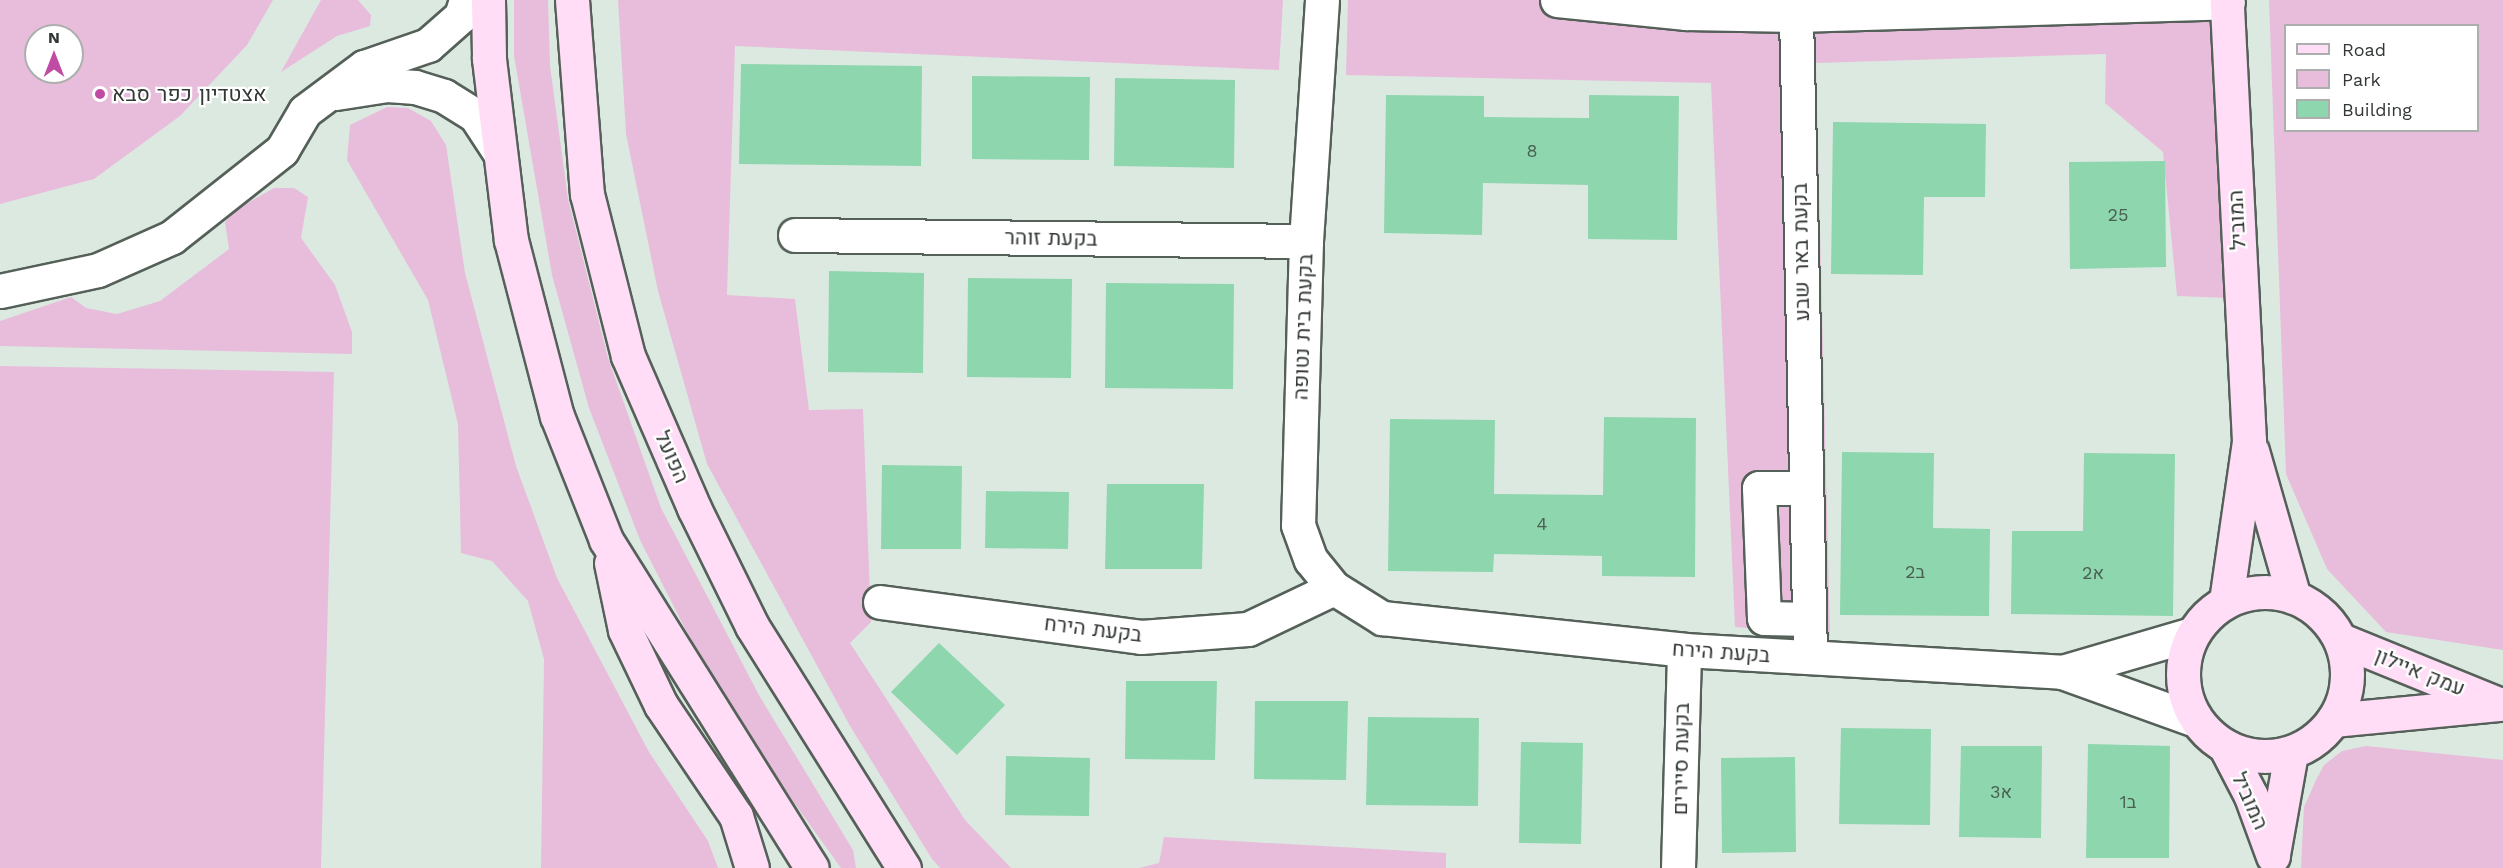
<!DOCTYPE html>
<meta charset="utf-8">
<style>
body{margin:0}
#map{position:relative;width:2503px;height:868px;overflow:hidden;background:#dce9e1;font-family:"Work Sans",Heebo,sans-serif}
div>[style]{position:absolute}
.green>*{inset:0;background:#e8bddb}
.building>*{inset:0;background:#8ed6ae}
.roads{filter:drop-shadow(2px 0 #556059) drop-shadow(-2px 0 #556059) drop-shadow(0 2px #556059) drop-shadow(0 -2px #556059)}
.street>*{height:33px;margin:-16.5px;padding:0 16.5px;transform-origin:16.5px;border-radius:16.5px;background:#fff}
.secondary>*{height:33px;margin:-16.5px;padding:0 16.5px;transform-origin:16.5px;border-radius:16.5px;background:#ffddf6}
.secondary>.ring{margin:-16.5px;padding:0;box-sizing:content-box;background:none;border:33px solid #ffddf6;border-radius:50%}
.dots>*{width:16px;height:16px;translate:-50% -50%;box-sizing:border-box;border:3px solid #fff;border-radius:50%}
span{translate:-50% -50%;white-space:nowrap;text-align:center;line-height:1.15;-webkit-text-stroke:4.5px #fff;paint-order:stroke}
.number-label{font-size:18px;color:#4a6053}
.number-label span{-webkit-text-stroke-width:0}
.poi-label{font-size:21px;color:#333835}
.left{translate:0 -50%;text-align:left}
.street-label{font-size:21px;color:#333835}
.legend{position:absolute;left:2284px;top:24px;width:195px;height:108px;box-sizing:border-box;background:#fff;border:2px solid #adafae;margin:0;padding:8px 10px;list-style:none;font-size:18px;color:#333835}
.legend li{display:flex;align-items:center;gap:12px;height:30px}
.legend b{width:30px;border:2px solid #adafae}
.north{position:absolute;left:24px;top:24px;width:60px;height:60px;box-sizing:border-box;background:#fff;border:2px solid #adafae;border-radius:50%;rotate:0deg;font-size:16px;font-weight:700;line-height:24px;text-align:center;color:#333835}
.north::after{content:'';display:block;margin:auto;width:21px;height:27px;background:#bf4ba4;clip-path:polygon(50% 0,100% 100%,50% 72%,0 100%)}
</style>
<div id="map">
<div class="green">
<div style="clip-path:polygon(evenodd,0 0,273px 0,247px 45px,180px 116px,94px 179px,0 204px,0 0,36px 36px,72px 36px,72px 72px,36px 72px,36px 36px)"></div>
<div style="clip-path:polygon(321px 0,358px 0,371px 15px,370px 26px,337px 36px,281px 72px)"></div>
<div style="clip-path:polygon(514px 0,548px 0,550px 66px,568px 199px,608px 358px,661px 508px,760px 697px,853px 850px,856px 868px,841px 868px,749px 740px,698px 654px,640px 540px,589px 408px,552px 275px,514px 56px)"></div>
<div style="clip-path:polygon(618px 0,1283px 0,1279px 70px,735px 46px,727px 295px,795px 299px,809px 410px,863px 409px,871px 622px,850px 643px,965px 820px,1011px 868px,940px 868px,932px 859px,850px 726px,707px 464px,658px 291px,626px 134px)"></div>
<div style="clip-path:polygon(1348px 0,2220px 0,2229px 298px,2177px 296px,2163px 152px,2105px 103px,2106px 54px,1816px 63px,1830px 636px,1735px 627px,1711px 83px,1346px 75px)"></div>
<div style="clip-path:polygon(evenodd,2269px 0,2503px 0,2503px 650px,2386px 632px,2327px 569px,2286px 474px,2269px 0,2286px 26px,2478px 26px,2478px 130px,2286px 130px,2286px 26px)"></div>
<div style="clip-path:polygon(387px 107px,408px 108px,431px 121px,446px 145px,465px 273px,516px 466px,557px 578px,649px 752px,708px 841px,718px 868px,541px 868px,544px 659px,528px 601px,492px 561px,461px 553px,458px 424px,428px 300px,347px 160px,350px 125px)"></div>
<div style="clip-path:polygon(274px 188px,294px 188px,308px 197px,301px 238px,335px 285px,352px 332px,352px 354px,0 346px,0 321px,71px 297px,86px 308px,117px 314px,160px 301px,229px 249px,225px 222px,235px 210px)"></div>
<div style="clip-path:polygon(0 366px,334px 372px,321px 868px,0 868px)"></div>
<div style="clip-path:polygon(2366px 746px,2503px 760px,2503px 868px,2301px 868px,2304px 807px,2316px 780px,2324px 765px,2342px 751px)"></div>
<div style="clip-path:polygon(1164px 837px,1446px 853px,1446px 868px,1139px 868px,1159px 863px)"></div>
</div>
<div class="building">
<div style="clip-path:polygon(741px 64px,922px 66px,921px 166px,739px 164px)"></div>
<div style="clip-path:polygon(972px 76px,1090px 77px,1089px 160px,972px 159px)"></div>
<div style="clip-path:polygon(1115px 78px,1235px 80px,1234px 168px,1114px 166px)"></div>
<div style="clip-path:polygon(1386px 95px,1484px 96px,1484px 117px,1589px 118px,1589px 95px,1679px 96px,1677px 240px,1588px 239px,1588px 185px,1483px 183px,1482px 235px,1384px 233px)"></div>
<div style="clip-path:polygon(1833px 122px,1986px 124px,1985px 197px,1924px 197px,1923px 275px,1831px 274px)"></div>
<div style="clip-path:polygon(2165px 161px,2166px 267px,2070px 269px,2069px 162px)"></div>
<div style="clip-path:polygon(829px 271px,924px 273px,923px 373px,828px 372px)"></div>
<div style="clip-path:polygon(968px 278px,1072px 279px,1071px 378px,967px 377px)"></div>
<div style="clip-path:polygon(1106px 283px,1234px 284px,1233px 389px,1105px 388px)"></div>
<div style="clip-path:polygon(1604px 417px,1696px 418px,1695px 577px,1602px 576px,1602px 556px,1494px 554px,1493px 572px,1388px 571px,1390px 419px,1495px 420px,1494px 494px,1603px 495px)"></div>
<div style="clip-path:polygon(1842px 452px,1934px 453px,1933px 528px,1990px 529px,1989px 616px,1840px 615px)"></div>
<div style="clip-path:polygon(2084px 453px,2175px 454px,2173px 616px,2011px 614px,2012px 531px,2083px 531px)"></div>
<div style="clip-path:polygon(882px 465px,962px 466px,961px 549px,881px 549px)"></div>
<div style="clip-path:polygon(1107px 484px,1204px 484px,1202px 569px,1105px 569px)"></div>
<div style="clip-path:polygon(986px 491px,1069px 492px,1068px 549px,985px 548px)"></div>
<div style="clip-path:polygon(939px 643px,1005px 705px,957px 755px,891px 692px)"></div>
<div style="clip-path:polygon(1126px 681px,1217px 681px,1215px 760px,1125px 759px)"></div>
<div style="clip-path:polygon(1255px 701px,1348px 701px,1346px 780px,1254px 779px)"></div>
<div style="clip-path:polygon(1368px 717px,1479px 718px,1478px 806px,1366px 805px)"></div>
<div style="clip-path:polygon(1841px 728px,1931px 729px,1930px 825px,1839px 824px)"></div>
<div style="clip-path:polygon(1521px 742px,1583px 743px,1581px 844px,1519px 843px)"></div>
<div style="clip-path:polygon(2088px 744px,2170px 746px,2169px 858px,2086px 858px)"></div>
<div style="clip-path:polygon(1961px 746px,2042px 746px,2041px 838px,1959px 837px)"></div>
<div style="clip-path:polygon(1006px 756px,1090px 758px,1089px 816px,1005px 815px)"></div>
<div style="clip-path:polygon(1795px 757px,1796px 852px,1722px 853px,1721px 758px)"></div>
</div>
<div class="roads">
<div class="street">
<div style="left:1322px;top:0;width:242px;rotate:93.8deg"></div>
<div style="left:1306px;top:241px;width:284px;rotate:91.6deg"></div>
<div style="left:1298px;top:525px;width:37px;rotate:70deg"></div>
<div style="left:1311px;top:560px;width:36px;rotate:51deg"></div>
<div style="left:1334px;top:588px;width:57px;rotate:32deg"></div>
<div style="left:1382px;top:618px;width:304px;rotate:6deg"></div>
<div style="left:1684px;top:650px;width:379px;rotate:3.3deg"></div>
<div style="left:2062px;top:672px;width:141px;rotate:19.8deg"></div>
<div style="left:1557px;top:0;width:130px;rotate:5.8deg"></div>
<div style="left:1686px;top:13px;width:110px;rotate:1deg"></div>
<div style="left:1796px;top:15px;width:432px;rotate:-1.7deg"></div>
<div style="left:1796px;top:15px;width:642px;rotate:88.75deg"></div>
<div style="left:336px;top:93px;width:52px;rotate:-8.9deg"></div>
<div style="left:387px;top:85px;width:28px;rotate:4deg"></div>
<div style="left:415px;top:87px;width:30px;rotate:17deg"></div>
<div style="left:444px;top:96px;width:36px;rotate:32deg"></div>
<div style="left:475px;top:115px;width:42px;rotate:56.7deg"></div>
<div style="left:795px;top:235px;width:511px;rotate:0.67deg"></div>
<div style="left:0;top:291px;width:100px;rotate:-12.1deg"></div>
<div style="left:98px;top:270px;width:81px;rotate:-24deg"></div>
<div style="left:172px;top:237px;width:140px;rotate:-38.3deg"></div>
<div style="left:282px;top:150px;width:45px;rotate:-59.5deg"></div>
<div style="left:305px;top:111px;width:74px;rotate:-36.7deg"></div>
<div style="left:364px;top:67px;width:68px;rotate:-19deg"></div>
<div style="left:428px;top:45px;width:44px;rotate:-41.3deg"></div>
<div style="left:461px;top:16px;width:17px;rotate:-73deg"></div>
<div style="left:1806px;top:488px;width:47px;rotate:180deg"></div>
<div style="left:1759px;top:488px;width:130px;rotate:87.8deg"></div>
<div style="left:1764px;top:618px;width:45px;rotate:1.3deg"></div>
<div style="left:880px;top:602px;width:263px;rotate:7.6deg"></div>
<div style="left:1141px;top:637px;width:107px;rotate:-4.3deg"></div>
<div style="left:1248px;top:629px;width:95px;rotate:-25.5deg"></div>
<div style="left:2062px;top:672px;width:135px;rotate:-16.3deg"></div>
<div style="left:1678px;top:868px;width:218px;rotate:-88.4deg"></div>
</div>
<div class="secondary">
<div style="left:488px;top:0;width:59px;rotate:89deg"></div>
<div style="left:489px;top:59px;width:182px;rotate:83.1deg"></div>
<div style="left:511px;top:240px;width:182px;rotate:75.4deg"></div>
<div style="left:557px;top:416px;width:133px;rotate:68.4deg"></div>
<div style="left:606px;top:540px;width:387px;rotate:57.9deg"></div>
<div style="left:572px;top:0;width:195px;rotate:85.6deg"></div>
<div style="left:587px;top:194px;width:167px;rotate:75.8deg"></div>
<div style="left:628px;top:356px;width:166px;rotate:66.5deg"></div>
<div style="left:694px;top:508px;width:131px;rotate:63.8deg"></div>
<div style="left:752px;top:626px;width:286px;rotate:57.9deg"></div>
<div style="left:2252px;top:451px;width:152px;rotate:74deg"></div>
<div style="left:611px;top:563px;width:68px;rotate:78.2deg"></div>
<div style="left:625px;top:630px;width:83px;rotate:64.4deg"></div>
<div style="left:661px;top:705px;width:134px;rotate:56deg"></div>
<div style="left:736px;top:816px;width:54px;rotate:72.9deg"></div>
<div class="ring" style="left:2183px;top:592px;width:131px;height:131px"></div>
<div style="left:2226px;top:601px;width:162px;rotate:-81.8deg"></div>
<div style="left:2249px;top:441px;width:442px;rotate:-92.9deg"></div>
<div style="left:2341px;top:640px;width:170px;rotate:22.1deg"></div>
<div style="left:2333px;top:720px;width:166px;rotate:-5.5deg"></div>
<div style="left:2225px;top:746px;width:56px;rotate:62.5deg"></div>
<div style="left:2251px;top:796px;width:64px;rotate:69.9deg"></div>
<div style="left:2273px;top:854px;width:103px;rotate:-79.9deg"></div>
</div>
</div>
<div class="dots">
<div style="left:100px;top:94px;background:#bf4ba4"></div>
</div>
<div class="number-label">
<span style="left:1532px;top:151px">8</span>
<span style="left:2118px;top:215px">25</span>
<span style="left:1542px;top:524px">4</span>
<span style="left:1915px;top:572px">2ב</span>
<span style="left:2093px;top:573px">2א</span>
<span style="left:2001px;top:792px">3א</span>
<span style="left:2128px;top:802px">1ב</span>
</div>
<div class="poi-label">
<span class="left" style="left:112px;top:94px">אצטדיון כפר סבא</span>
</div>
<div class="street-label">
<span style="left:2237px;top:220px;rotate:-93deg">המוביל</span>
<span style="left:1051px;top:238px;rotate:1deg">בקעת זוהר</span>
<span style="left:1801px;top:252px;rotate:-91deg">בקעת באר שבע</span>
<span style="left:1303px;top:327px;rotate:-88deg">בקעת בית נטופה</span>
<span style="left:672px;top:457px;rotate:66deg">הפועל</span>
<span style="left:1093px;top:629px;rotate:7deg">בקעת הירח</span>
<span style="left:1721px;top:652px;rotate:4deg">בקעת הירח</span>
<span style="left:2420px;top:672px;rotate:22deg">עמק איילון</span>
<span style="left:1681px;top:759px;rotate:-89deg">בקעת סיירים</span>
<span style="left:2250px;top:801px;rotate:66deg">המוביל</span>
</div>
<ul class="legend">
<li><b style="height:8px;background:#ffddf6"></b>Road</li>
<li><b style="height:16px;background:#e8bddb"></b>Park</li>
<li><b style="height:16px;background:#8ed6ae"></b>Building</li>
</ul>
<div class="north">N</div>
</div>
